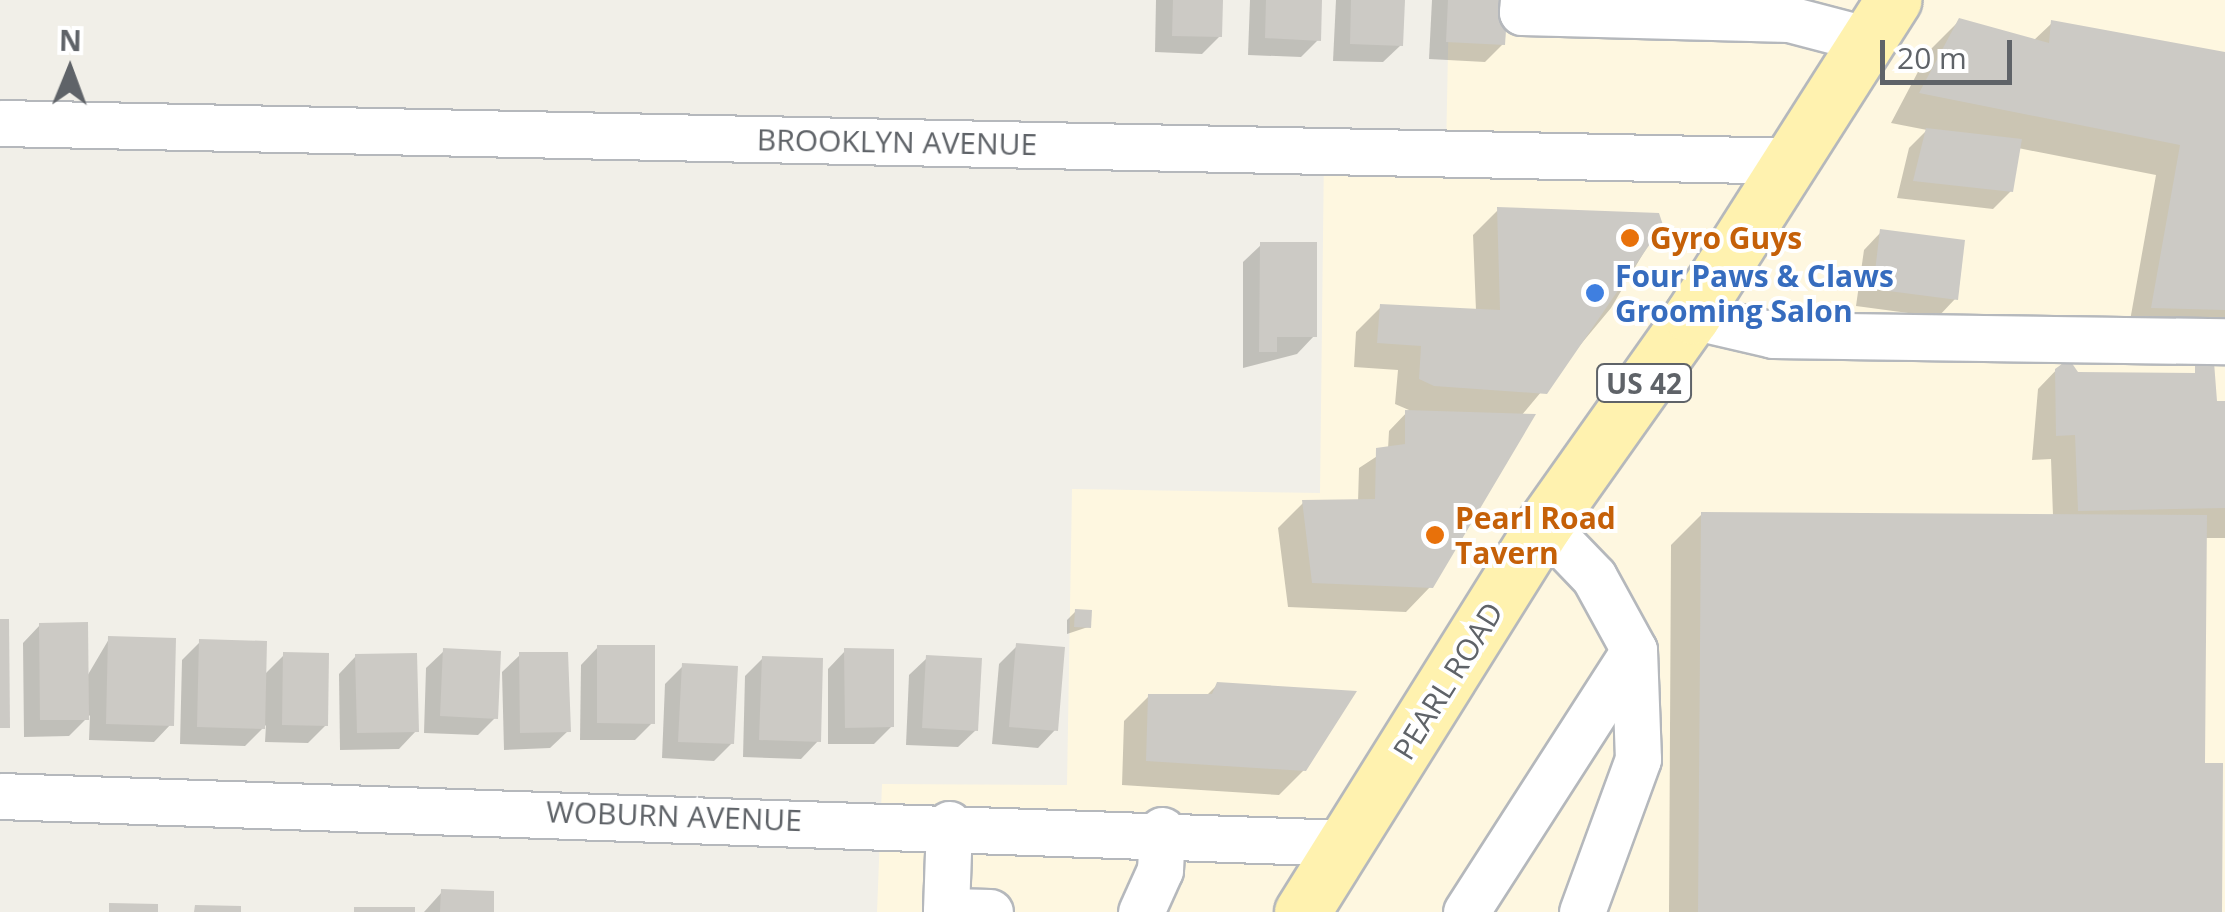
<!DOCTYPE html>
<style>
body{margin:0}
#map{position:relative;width:2225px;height:912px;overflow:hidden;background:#f1efe8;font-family:"Open Sans",sans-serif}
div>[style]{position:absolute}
.commercial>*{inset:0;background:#fef7e0}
.shadow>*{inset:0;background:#0003}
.building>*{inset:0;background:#cccac5}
.roads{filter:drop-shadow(2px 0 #b5b8bc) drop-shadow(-2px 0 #b5b8bc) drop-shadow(0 2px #b5b8bc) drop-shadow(0 -2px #b5b8bc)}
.minor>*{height:45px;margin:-22.5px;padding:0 22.5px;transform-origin:22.5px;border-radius:22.5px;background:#fff}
.major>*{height:55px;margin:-27.5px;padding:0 27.5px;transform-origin:27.5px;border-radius:27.5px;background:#fff2af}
.dots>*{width:28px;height:28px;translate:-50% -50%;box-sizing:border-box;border:5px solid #fff;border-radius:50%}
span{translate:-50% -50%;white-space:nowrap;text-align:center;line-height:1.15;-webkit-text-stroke:8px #fff;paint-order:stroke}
.shield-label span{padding:2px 8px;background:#fff;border:2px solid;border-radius:8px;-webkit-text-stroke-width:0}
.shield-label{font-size:28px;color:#5f6368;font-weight:700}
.street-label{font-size:30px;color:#5f6368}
.food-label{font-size:30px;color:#c56008;font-weight:700}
.left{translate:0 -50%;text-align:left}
.shop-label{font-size:30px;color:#366cbe;font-weight:700}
.north{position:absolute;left:20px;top:20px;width:100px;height:100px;-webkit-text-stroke:8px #fff;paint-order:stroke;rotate:1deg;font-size:28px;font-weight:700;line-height:40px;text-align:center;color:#5f6368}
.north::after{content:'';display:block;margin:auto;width:35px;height:45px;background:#5f6368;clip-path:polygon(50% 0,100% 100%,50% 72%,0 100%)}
.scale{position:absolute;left:1880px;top:40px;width:132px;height:45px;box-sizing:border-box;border:5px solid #5f6368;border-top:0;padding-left:12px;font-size:30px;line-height:35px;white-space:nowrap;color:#5f6368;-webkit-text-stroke:8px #fff;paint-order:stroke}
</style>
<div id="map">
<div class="commercial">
<div style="clip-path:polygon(1449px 0,2225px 0,2225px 912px,877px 912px,882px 784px,1067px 785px,1072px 489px,1320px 493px,1324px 151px,1446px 153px)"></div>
</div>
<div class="shadow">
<div style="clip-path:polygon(1156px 0,1221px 0,1220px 36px,1202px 54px,1155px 52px)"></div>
<div style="clip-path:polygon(1250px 0,1320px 0,1318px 40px,1301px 57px,1248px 55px)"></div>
<div style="clip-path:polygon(1336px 0,1402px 0,1401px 45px,1383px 62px,1333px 61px)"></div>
<div style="clip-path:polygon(1432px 0,1505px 0,1503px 44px,1485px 62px,1429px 59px)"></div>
<div style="clip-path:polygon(1960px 20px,2033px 41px,2052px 23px,2225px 57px,2225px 335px,2128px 332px,2156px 175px,2018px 148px,2011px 191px,1993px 209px,1897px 198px,1909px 148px,1927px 130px,1891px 123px,1929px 51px)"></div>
<div style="clip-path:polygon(1498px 210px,1660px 225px,1611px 308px,1521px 416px,1431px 586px,1406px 612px,1288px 607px,1278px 528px,1303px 503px,1358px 502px,1359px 468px,1388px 449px,1389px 431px,1409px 410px,1395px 404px,1398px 370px,1354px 367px,1356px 332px,1381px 307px,1476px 311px,1473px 235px)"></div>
<div style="clip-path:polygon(1881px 232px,1955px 299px,1938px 317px,1856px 306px,1864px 250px)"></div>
<div style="clip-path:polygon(1261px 245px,1314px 336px,1297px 354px,1243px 368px,1243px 262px)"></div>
<div style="clip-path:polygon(2062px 364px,2078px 374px,2188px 376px,2212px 366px,2214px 408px,2225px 403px,2225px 538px,2204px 538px,2202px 766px,2219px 912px,1669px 912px,1671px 545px,1702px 514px,2053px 516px,2051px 459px,2032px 460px,2038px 389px)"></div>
<div style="clip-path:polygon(1076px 611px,1088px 627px,1067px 634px,1067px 620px)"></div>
<div style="clip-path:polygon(40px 625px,86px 678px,109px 639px,171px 724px,154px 742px,89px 740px,90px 715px,69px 736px,24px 737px,23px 643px)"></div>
<div style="clip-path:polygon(200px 642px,264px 675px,284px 655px,326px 725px,308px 743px,265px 742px,266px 725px,245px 746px,180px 744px,182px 660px)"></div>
<div style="clip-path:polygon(1017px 646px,1055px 730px,1038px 748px,992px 744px,999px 664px)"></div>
<div style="clip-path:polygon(598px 647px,652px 723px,635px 740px,580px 740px,581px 665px)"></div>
<div style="clip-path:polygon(444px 651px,495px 718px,478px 735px,424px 733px,426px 668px)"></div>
<div style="clip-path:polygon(845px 651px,892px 726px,874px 744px,828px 744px,828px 669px)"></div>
<div style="clip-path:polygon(520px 655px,568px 731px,550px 748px,504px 750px,502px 672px)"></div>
<div style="clip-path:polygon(356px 656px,416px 731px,399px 749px,340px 750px,339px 674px)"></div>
<div style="clip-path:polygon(763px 658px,818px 741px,801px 759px,743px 757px,745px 676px)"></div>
<div style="clip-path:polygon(927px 658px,976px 730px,958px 747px,906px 745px,909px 675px)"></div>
<div style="clip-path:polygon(683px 666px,732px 743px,714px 761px,662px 758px,665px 684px)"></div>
<div style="clip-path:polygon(1218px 684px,1304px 770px,1279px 795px,1122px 785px,1124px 721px,1149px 696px,1205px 697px)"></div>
<div style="clip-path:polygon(442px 892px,491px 912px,424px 912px)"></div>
</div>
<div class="building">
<div style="clip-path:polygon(1173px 0,1223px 0,1222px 37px,1172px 36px)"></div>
<div style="clip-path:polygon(1266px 0,1322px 0,1321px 41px,1265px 38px)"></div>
<div style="clip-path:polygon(1351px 0,1405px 0,1403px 46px,1350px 44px)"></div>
<div style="clip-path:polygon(1448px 0,1508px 0,1505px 45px,1446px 42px)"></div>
<div style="clip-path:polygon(1959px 18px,2049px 43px,2051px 20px,2225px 52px,2225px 310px,2151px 308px,2180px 145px,1919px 93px)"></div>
<div style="clip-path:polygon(1926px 128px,2022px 139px,2013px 192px,1913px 181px)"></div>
<div style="clip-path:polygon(1497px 207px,1659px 213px,1663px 225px,1547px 394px,1434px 386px,1419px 379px,1421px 346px,1377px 343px,1380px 304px,1500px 310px)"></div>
<div style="clip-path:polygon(1880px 229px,1965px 240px,1958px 300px,1873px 289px)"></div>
<div style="clip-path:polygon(1260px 242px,1317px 242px,1317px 337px,1277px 337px,1277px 352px,1259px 352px)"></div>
<div style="clip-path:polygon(2069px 359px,2078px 372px,2195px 373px,2195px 364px,2214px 362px,2217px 401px,2225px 401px,2225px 508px,2078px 511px,2075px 435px,2056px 436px,2055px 369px)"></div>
<div style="clip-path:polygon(1405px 410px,1536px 414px,1433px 588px,1312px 583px,1302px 500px,1375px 499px,1376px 448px,1405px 444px)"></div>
<div style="clip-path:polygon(1701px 512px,2207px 515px,2205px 763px,2223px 763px,2222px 912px,1698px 912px)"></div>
<div style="clip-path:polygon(1075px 609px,1092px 610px,1091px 628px,1074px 627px)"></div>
<div style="clip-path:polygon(0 619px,9px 619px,10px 728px,0 728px)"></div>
<div style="clip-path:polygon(88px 622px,89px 720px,40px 720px,39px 623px)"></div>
<div style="clip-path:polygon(108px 636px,176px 638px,174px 726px,106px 724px)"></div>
<div style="clip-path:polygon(199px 639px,267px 641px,265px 729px,197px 727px)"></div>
<div style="clip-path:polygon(1016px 643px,1065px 647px,1058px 731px,1009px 727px)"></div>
<div style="clip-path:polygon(597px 645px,655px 645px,655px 724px,597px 723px)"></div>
<div style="clip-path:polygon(443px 648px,501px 651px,498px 719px,440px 716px)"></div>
<div style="clip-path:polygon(844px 648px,894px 649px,894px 727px,845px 728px)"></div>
<div style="clip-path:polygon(283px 652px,329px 653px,328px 726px,282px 725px)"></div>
<div style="clip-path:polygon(519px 652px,568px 652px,571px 732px,520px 733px)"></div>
<div style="clip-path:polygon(417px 653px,419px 732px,357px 733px,355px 654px)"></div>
<div style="clip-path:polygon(926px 655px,982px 658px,978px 731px,922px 728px)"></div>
<div style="clip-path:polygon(762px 656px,823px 658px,821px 742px,759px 740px)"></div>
<div style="clip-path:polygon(682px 663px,738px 666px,734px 744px,678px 742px)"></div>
<div style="clip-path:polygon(1217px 682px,1357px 691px,1306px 771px,1146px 761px,1148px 694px,1212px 694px)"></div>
<div style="clip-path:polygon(441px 889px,494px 891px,494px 912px,440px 912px)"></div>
<div style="clip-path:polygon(109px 903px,158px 904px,158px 912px,109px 912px)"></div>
<div style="clip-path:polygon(195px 905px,241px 906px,241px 912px,194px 912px)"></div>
<div style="clip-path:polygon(354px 907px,415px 907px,415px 912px,354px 912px)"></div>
</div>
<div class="roads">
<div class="minor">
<div style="left:1523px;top:0;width:12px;rotate:95deg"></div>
<div style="left:1522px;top:12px;width:267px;rotate:1.5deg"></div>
<div style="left:1789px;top:19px;width:83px;rotate:14.7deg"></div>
<div style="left:0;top:123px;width:1794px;rotate:1.21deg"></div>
<div style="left:1692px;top:316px;width:83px;rotate:13.2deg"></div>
<div style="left:1773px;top:335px;width:452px;rotate:0.8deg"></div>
<div style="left:1544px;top:525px;width:72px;rotate:46.1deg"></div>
<div style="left:1594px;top:577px;width:83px;rotate:61.3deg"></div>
<div style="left:1634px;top:650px;width:109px;rotate:87.9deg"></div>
<div style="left:1638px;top:759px;width:163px;rotate:110.1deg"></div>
<div style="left:0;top:796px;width:1348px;rotate:2deg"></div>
<div style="left:949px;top:824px;width:87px;rotate:92deg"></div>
<div style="left:946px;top:911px;width:44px;rotate:1.3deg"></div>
<div style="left:1141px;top:912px;width:46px;rotate:-65.7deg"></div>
<div style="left:1160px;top:870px;width:40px;rotate:-87.1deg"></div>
<div style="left:1466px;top:912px;width:311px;rotate:-57.3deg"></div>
</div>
<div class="major">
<div style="left:1302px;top:912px;width:456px;rotate:-58deg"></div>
<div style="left:1544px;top:525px;width:256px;rotate:-54.7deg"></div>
<div style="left:1692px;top:316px;width:375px;rotate:-57.5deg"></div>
</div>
</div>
<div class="dots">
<div style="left:1630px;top:238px;background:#e8710a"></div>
<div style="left:1595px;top:293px;background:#3f7fe0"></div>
<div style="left:1435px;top:535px;background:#e8710a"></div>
</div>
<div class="shield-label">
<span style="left:1644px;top:383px">US 42</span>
</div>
<div class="street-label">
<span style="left:897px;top:142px;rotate:1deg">BROOKLYN AVENUE</span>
<span style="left:1448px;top:681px;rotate:-58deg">PEARL ROAD</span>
<span style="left:674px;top:816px;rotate:2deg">WOBURN AVENUE</span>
</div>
<div class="food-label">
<span class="left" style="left:1650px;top:238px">Gyro Guys</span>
<span class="left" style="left:1455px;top:535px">Pearl Road<br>Tavern</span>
</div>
<div class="shop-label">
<span class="left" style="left:1615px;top:293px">Four Paws &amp; Claws<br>Grooming Salon</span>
</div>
<div class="north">N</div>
<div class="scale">20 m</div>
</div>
